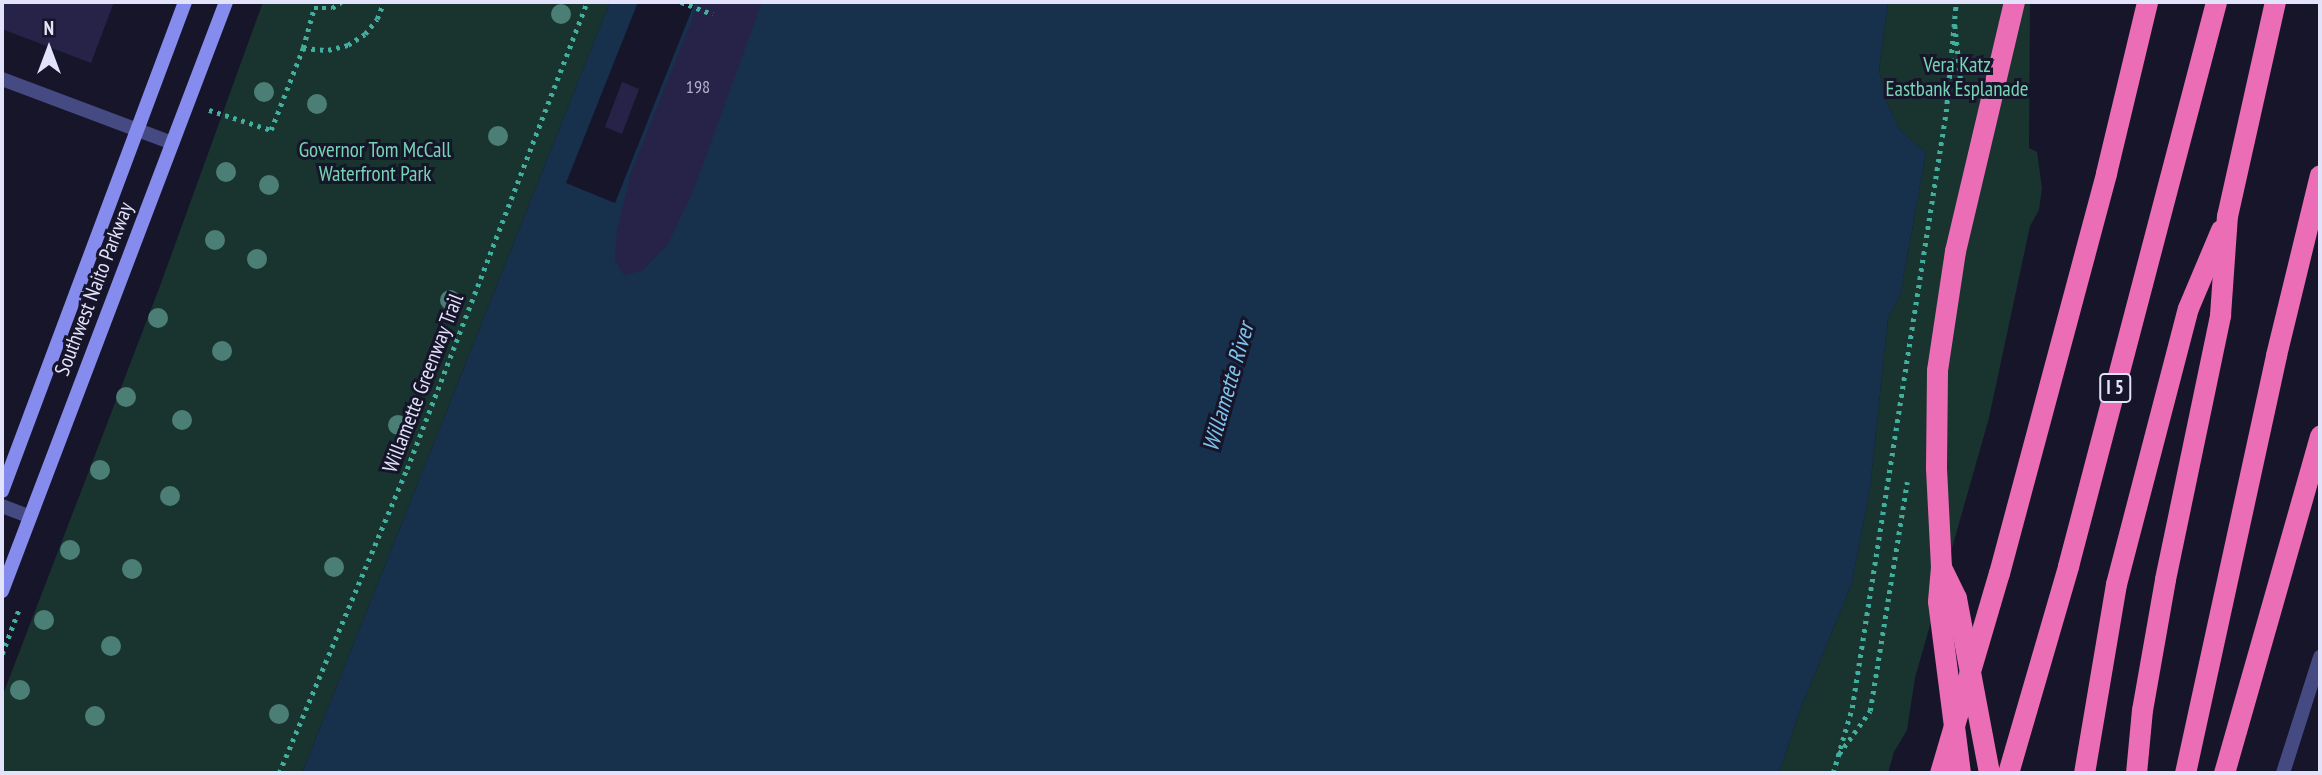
<!DOCTYPE html>
<style>
body{margin:0}
#map{position:relative;width:2322px;height:775px;overflow:hidden;background:#17152a;font-family:"PT Sans Narrow",sans-serif}
div>[style]{position:absolute}
.green>*{inset:0;background:#19332f}
.water>*{inset:0;background:#17304c}
.pier>*{inset:0;background:#17152a}
.building>*{inset:0;background:#272348}
.path>*{height:4.5px;margin-top:-2.25px;transform-origin:0;background:repeating-linear-gradient(90deg,#42ae9e 0 3.5px,transparent 0 8.5px)}
.tertiary>*{height:14px;margin:-7px;padding:0 7px;transform-origin:7px;border-radius:7px;background:#464a82}
.secondary>*{height:14px;margin:-7px;padding:0 7px;transform-origin:7px;border-radius:7px;background:#858cee}
.motorway>*{height:21px;margin:-10.5px;padding:0 10.5px;transform-origin:10.5px;border-radius:10.5px;background:#eb6db5}
.trees>*{width:20px;height:20px;margin:-10px;border-radius:50%;background:#4b7e75}
span{translate:-50% -50%;white-space:nowrap;text-align:center;line-height:1.15;-webkit-text-stroke:6px #17152a;paint-order:stroke}
.number-label{font-size:18px;color:#b3b2ce}
.number-label span{-webkit-text-stroke-width:0}
.shield-label span{padding:2px 5px;background:#17152a;border:2px solid;border-radius:5px;-webkit-text-stroke-width:0}
.shield-label{font-size:19px;color:#e2e2fb;font-weight:700}
.park-label{font-size:21px;color:#76d3b3}
.street-label{font-size:21px;color:#e2e2fb}
.water-label{font-size:23px;color:#7dc4ed;font-style:italic}
.frame{position:absolute;inset:0;border:4px solid #e2e2fb;pointer-events:none}
.north{position:absolute;left:14px;top:14px;width:70px;height:70px;-webkit-text-stroke:5px #17152a;paint-order:stroke;rotate:0deg;font-size:19px;font-weight:700;line-height:28px;text-align:center;color:#e2e2fb}
.north::after{content:'';display:block;margin:auto;width:24px;height:32px;background:#e2e2fb;clip-path:polygon(50% 0,100% 100%,50% 72%,0 100%)}
</style>
<div id="map">
<div class="green">
<div style="clip-path:polygon(263px 2px,610px 2px,302px 773px,2px 773px,2px 697px,160px 286px)"></div>
<div style="clip-path:polygon(1888px 2px,2030px 2px,2029px 148px,2037px 152px,2042px 188px,2039px 210px,2030px 226px,1989px 418px,1915px 678px,1907px 730px,1894px 752px,1888px 773px,1779px 773px,1800px 710px,1852px 583px,1870px 488px,1888px 318px,1900px 296px,1926px 153px,1899px 129px,1884px 96px,1879px 69px)"></div>
</div>
<div class="water">
<div style="clip-path:polygon(610px 2px,1888px 2px,1879px 69px,1884px 96px,1899px 129px,1926px 153px,1900px 296px,1888px 318px,1870px 488px,1852px 583px,1800px 710px,1779px 773px,302px 773px)"></div>
</div>
<div class="pier">
<div style="clip-path:polygon(638px 2px,695px 2px,615px 203px,566px 183px)"></div>
</div>
<div class="building">
<div style="clip-path:polygon(2px 2px,114px 2px,91px 63px,2px 29px)"></div>
<div style="clip-path:polygon(699px 2px,762px 2px,694px 189px,668px 244px,642px 271px,624px 275px,615px 261px,617px 229px,631px 173px)"></div>
<div style="clip-path:polygon(622px 82px,639px 89px,622px 134px,605px 127px)"></div>
</div>
<div class="path">
<div style="left:681px;top:2px;width:34px;rotate:21deg"></div>
<div style="left:1955px;top:25px;width:67px;rotate:84deg"></div>
<div style="left:303px;top:48px;width:41px;rotate:-74.6deg"></div>
<div style="left:314px;top:8px;width:18px"></div>
<div style="left:332px;top:8px;width:11px;rotate:-34deg"></div>
<div style="left:209px;top:110px;width:65px;rotate:17.9deg"></div>
<div style="left:271px;top:130px;width:88px;rotate:-68.7deg"></div>
<div style="left:303px;top:48px;width:25px;rotate:5deg"></div>
<div style="left:328px;top:50px;width:21px;rotate:-14deg"></div>
<div style="left:348px;top:45px;width:20px;rotate:-33deg"></div>
<div style="left:365px;top:34px;width:19px;rotate:-51deg"></div>
<div style="left:377px;top:19px;width:18px;rotate:-68deg"></div>
<div style="left:2px;top:654px;width:48px;rotate:-69.3deg"></div>
<div style="left:1839px;top:754px;width:53px;rotate:-54.2deg"></div>
<div style="left:1870px;top:711px;width:232px;rotate:-80.8deg"></div>
<div style="left:279px;top:773px;width:330px;rotate:-67.2deg"></div>
<div style="left:407px;top:469px;width:500px;rotate:-68.92deg"></div>
<div style="left:1833px;top:773px;width:68px;rotate:-73.7deg"></div>
<div style="left:1852px;top:708px;width:603px;rotate:-81.04deg"></div>
<div style="left:1946px;top:112px;width:110px;rotate:-84.8deg"></div>
</div>
<div class="tertiary">
<div style="left:2px;top:79px;width:182px;rotate:20.6deg"></div>
<div style="left:2px;top:506px;width:30px;rotate:21deg"></div>
<div style="left:2283px;top:773px;width:122px;rotate:-72.3deg"></div>
</div>
<div class="secondary">
<div style="left:2px;top:491px;width:522px;rotate:-69.48deg"></div>
<div style="left:2px;top:591px;width:630px;rotate:-69.18deg"></div>
</div>
<div class="motorway">
<div style="left:1942px;top:569px;width:32px;rotate:64deg"></div>
<div style="left:1956px;top:598px;width:178px;rotate:79.3deg"></div>
<div style="left:1940px;top:773px;width:209px;rotate:-73.6deg"></div>
<div style="left:1999px;top:573px;width:414px;rotate:-75deg"></div>
<div style="left:2106px;top:173px;width:176px;rotate:-76.5deg"></div>
<div style="left:1960px;top:773px;width:173px;rotate:-97.3deg"></div>
<div style="left:1938px;top:601px;width:34px;rotate:-85deg"></div>
<div style="left:1941px;top:567px;width:100px;rotate:-92.9deg"></div>
<div style="left:1936px;top:467px;width:97px;rotate:-89.4deg"></div>
<div style="left:1937px;top:370px;width:120px;rotate:-81.4deg"></div>
<div style="left:1955px;top:251px;width:256px;rotate:-76.7deg"></div>
<div style="left:2008px;top:773px;width:216px;rotate:-73.8deg"></div>
<div style="left:2068px;top:566px;width:583px;rotate:-75.3deg"></div>
<div style="left:2084px;top:773px;width:192px;rotate:-80.4deg"></div>
<div style="left:2116px;top:584px;width:285px;rotate:-75.4deg"></div>
<div style="left:2188px;top:308px;width:85px;rotate:-67.1deg"></div>
<div style="left:2136px;top:773px;width:63px;rotate:-84.6deg"></div>
<div style="left:2142px;top:710px;width:133px;rotate:-80deg"></div>
<div style="left:2165px;top:579px;width:270px;rotate:-78.2deg"></div>
<div style="left:2220px;top:315px;width:99px;rotate:-86deg"></div>
<div style="left:2227px;top:216px;width:219px;rotate:-77.4deg"></div>
<div style="left:2185px;top:773px;width:428px;rotate:-77.7deg"></div>
<div style="left:2276px;top:355px;width:185px;rotate:-76.3deg"></div>
<div style="left:2224px;top:773px;width:351px;rotate:-74.1deg"></div>
</div>
<div class="trees">
<div style="left:561px;top:14px"></div>
<div style="left:264px;top:92px"></div>
<div style="left:317px;top:104px"></div>
<div style="left:498px;top:136px"></div>
<div style="left:226px;top:172px"></div>
<div style="left:269px;top:185px"></div>
<div style="left:215px;top:240px"></div>
<div style="left:257px;top:259px"></div>
<div style="left:450px;top:300px"></div>
<div style="left:158px;top:318px"></div>
<div style="left:222px;top:351px"></div>
<div style="left:126px;top:397px"></div>
<div style="left:182px;top:420px"></div>
<div style="left:398px;top:425px"></div>
<div style="left:100px;top:470px"></div>
<div style="left:170px;top:496px"></div>
<div style="left:70px;top:550px"></div>
<div style="left:334px;top:567px"></div>
<div style="left:132px;top:569px"></div>
<div style="left:44px;top:620px"></div>
<div style="left:111px;top:646px"></div>
<div style="left:20px;top:690px"></div>
<div style="left:279px;top:714px"></div>
<div style="left:95px;top:716px"></div>
</div>
<div class="number-label">
<span style="left:698px;top:87px">198</span>
</div>
<div class="shield-label">
<span style="left:2115px;top:388px">I 5</span>
</div>
<div class="park-label">
<span style="left:1957px;top:77px">Vera Katz<br>Eastbank Esplanade</span>
<span style="left:375px;top:162px">Governor Tom McCall<br>Waterfront Park</span>
</div>
<div class="street-label">
<span style="left:94px;top:289px;rotate:-69deg">Southwest Naito Parkway</span>
<span style="left:423px;top:383px;rotate:-69deg">Willamette Greenway Trail</span>
</div>
<div class="water-label">
<span style="left:1228px;top:387px;rotate:-74deg">Willamette River</span>
</div>
<div class="frame"></div>
<div class="north">N</div>
</div>
